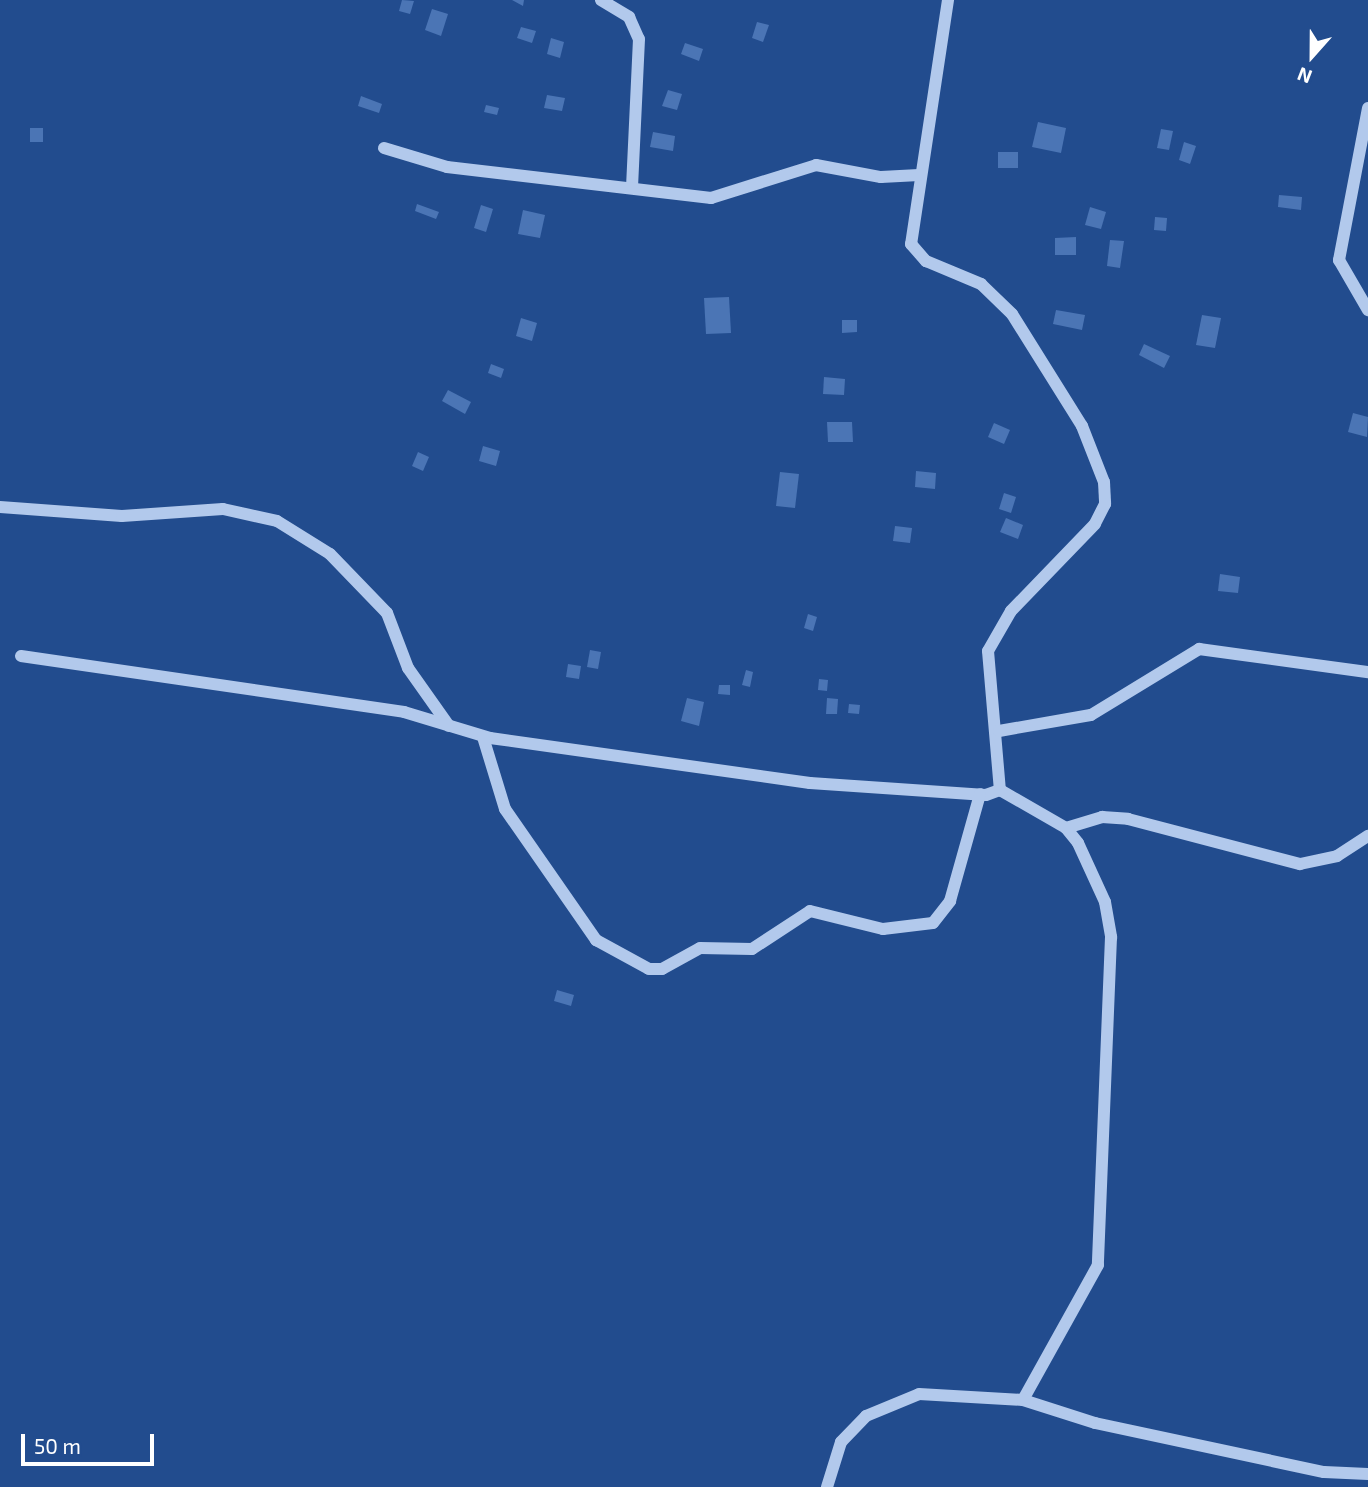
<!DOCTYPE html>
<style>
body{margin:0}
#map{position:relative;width:1368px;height:1487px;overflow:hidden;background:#224c8e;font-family:"Exo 2",sans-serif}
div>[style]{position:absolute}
.building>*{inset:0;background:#4b75b5}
.minor>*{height:12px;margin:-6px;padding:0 6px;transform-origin:6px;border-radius:6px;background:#b2c9ec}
span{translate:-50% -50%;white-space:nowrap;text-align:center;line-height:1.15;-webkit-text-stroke:7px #224c8e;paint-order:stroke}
.north{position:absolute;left:1277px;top:21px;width:70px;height:70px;-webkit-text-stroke:5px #224c8e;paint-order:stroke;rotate:201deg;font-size:19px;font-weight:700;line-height:28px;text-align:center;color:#fff}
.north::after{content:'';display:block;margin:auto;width:24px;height:32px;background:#fff;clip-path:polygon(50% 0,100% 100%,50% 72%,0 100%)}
.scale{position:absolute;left:21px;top:1434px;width:133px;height:32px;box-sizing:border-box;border:4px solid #fff;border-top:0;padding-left:9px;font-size:21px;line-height:24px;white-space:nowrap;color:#fff;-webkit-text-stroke:5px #224c8e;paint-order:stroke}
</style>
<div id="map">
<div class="building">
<div style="clip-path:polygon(402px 0,414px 1px,410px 14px,399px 11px)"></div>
<div style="clip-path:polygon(512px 0,524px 0,523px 6px)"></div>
<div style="clip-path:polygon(432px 9px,448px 14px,441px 36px,425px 30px)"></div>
<div style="clip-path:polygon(757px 22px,769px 25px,763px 42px,752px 38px)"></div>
<div style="clip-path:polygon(521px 27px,536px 31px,532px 43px,517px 38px)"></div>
<div style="clip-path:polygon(551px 38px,564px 42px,560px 58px,547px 54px)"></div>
<div style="clip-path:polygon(685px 43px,703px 49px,699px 61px,681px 54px)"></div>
<div style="clip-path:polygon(668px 90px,682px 94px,677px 110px,662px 106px)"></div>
<div style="clip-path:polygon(547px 95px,565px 98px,562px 111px,544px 108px)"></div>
<div style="clip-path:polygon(361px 96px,382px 104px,379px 113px,358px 106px)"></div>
<div style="clip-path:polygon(486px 105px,499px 108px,497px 115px,484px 112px)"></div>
<div style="clip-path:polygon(1038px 122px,1066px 128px,1061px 153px,1032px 147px)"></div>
<div style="clip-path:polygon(30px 128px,43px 128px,43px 142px,30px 142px)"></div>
<div style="clip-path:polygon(1161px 129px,1173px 131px,1169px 150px,1157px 148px)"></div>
<div style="clip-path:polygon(653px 132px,675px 136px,673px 151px,650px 147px)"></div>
<div style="clip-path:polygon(1184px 142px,1196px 146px,1190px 164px,1179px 160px)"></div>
<div style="clip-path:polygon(998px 152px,1018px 152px,1018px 168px,998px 168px)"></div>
<div style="clip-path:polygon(1279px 195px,1302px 197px,1301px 210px,1278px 207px)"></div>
<div style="clip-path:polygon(417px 204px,439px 212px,436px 219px,415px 211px)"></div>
<div style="clip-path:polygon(481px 205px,493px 209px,486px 232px,474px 228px)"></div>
<div style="clip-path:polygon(1090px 207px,1106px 212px,1101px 229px,1085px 225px)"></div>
<div style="clip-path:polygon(523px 210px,545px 215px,540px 238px,518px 234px)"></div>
<div style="clip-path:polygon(1155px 217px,1167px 218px,1166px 231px,1154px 230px)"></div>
<div style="clip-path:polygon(1076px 237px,1076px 255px,1055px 255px,1055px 238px)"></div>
<div style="clip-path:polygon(1110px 240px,1124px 241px,1120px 268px,1107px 266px)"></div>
<div style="clip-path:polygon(729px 297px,731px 333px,706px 334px,704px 298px)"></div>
<div style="clip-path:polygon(1056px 310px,1085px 315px,1082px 330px,1053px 324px)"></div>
<div style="clip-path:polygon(1202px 315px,1221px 318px,1215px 348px,1196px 345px)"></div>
<div style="clip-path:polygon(521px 318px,537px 323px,532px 341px,516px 336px)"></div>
<div style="clip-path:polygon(842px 320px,857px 320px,857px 332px,842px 333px)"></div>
<div style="clip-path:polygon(1144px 344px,1170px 356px,1164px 368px,1139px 355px)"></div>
<div style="clip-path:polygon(491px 364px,504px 369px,501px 378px,488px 373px)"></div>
<div style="clip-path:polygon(824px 377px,845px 379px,844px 395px,823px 394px)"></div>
<div style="clip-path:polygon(448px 390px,471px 402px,465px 414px,442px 401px)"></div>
<div style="clip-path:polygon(1353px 413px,1368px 417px,1367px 437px,1348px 432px)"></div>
<div style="clip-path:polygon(827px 422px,852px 422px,853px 442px,828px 442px)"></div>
<div style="clip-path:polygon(994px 423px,1010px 430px,1004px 444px,988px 437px)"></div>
<div style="clip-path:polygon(483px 446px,500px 451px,496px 466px,479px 461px)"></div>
<div style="clip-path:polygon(418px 452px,429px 457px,423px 471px,412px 466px)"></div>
<div style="clip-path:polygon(916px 471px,936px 473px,935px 489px,915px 487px)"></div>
<div style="clip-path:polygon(780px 472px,799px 474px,795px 508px,776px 506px)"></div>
<div style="clip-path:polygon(1004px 493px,1016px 497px,1011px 513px,999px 509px)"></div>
<div style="clip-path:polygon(1006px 518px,1023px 525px,1018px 539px,1000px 532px)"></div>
<div style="clip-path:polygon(895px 526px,912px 528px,910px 543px,893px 541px)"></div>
<div style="clip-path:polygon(1220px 574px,1240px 577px,1238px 593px,1218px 591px)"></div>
<div style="clip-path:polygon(808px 614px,817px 617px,813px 631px,804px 628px)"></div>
<div style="clip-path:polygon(590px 650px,601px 652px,598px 669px,587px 667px)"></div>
<div style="clip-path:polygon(568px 664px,581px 666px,579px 679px,566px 677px)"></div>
<div style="clip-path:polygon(746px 670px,753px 672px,750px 687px,742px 685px)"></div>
<div style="clip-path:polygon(819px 679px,828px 680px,827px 691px,818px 690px)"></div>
<div style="clip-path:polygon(719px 685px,730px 685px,730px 695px,718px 694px)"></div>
<div style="clip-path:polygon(687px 698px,704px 702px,699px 726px,681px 721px)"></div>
<div style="clip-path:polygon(827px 698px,838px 699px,837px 714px,826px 714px)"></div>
<div style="clip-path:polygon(849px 704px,860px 705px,859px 714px,848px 713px)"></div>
<div style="clip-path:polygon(557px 990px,574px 995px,571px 1006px,554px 1001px)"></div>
</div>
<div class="minor">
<div style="left:601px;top:0;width:33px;rotate:31deg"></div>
<div style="left:629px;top:17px;width:24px;rotate:66deg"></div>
<div style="left:639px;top:39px;width:148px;rotate:92.7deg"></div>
<div style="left:948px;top:0;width:247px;rotate:98.6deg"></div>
<div style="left:911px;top:244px;width:23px;rotate:49deg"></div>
<div style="left:926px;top:261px;width:60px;rotate:22.7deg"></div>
<div style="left:981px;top:284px;width:43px;rotate:44.1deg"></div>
<div style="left:1012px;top:314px;width:132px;rotate:58deg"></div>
<div style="left:1082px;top:426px;width:60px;rotate:68.6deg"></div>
<div style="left:1104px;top:482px;width:22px;rotate:87deg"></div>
<div style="left:1105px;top:504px;width:22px;rotate:117deg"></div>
<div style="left:1095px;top:524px;width:121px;rotate:134deg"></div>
<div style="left:1011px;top:611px;width:46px;rotate:119.9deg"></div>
<div style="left:988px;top:651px;width:140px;rotate:85.1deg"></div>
<div style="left:1000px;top:790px;width:76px;rotate:29.9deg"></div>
<div style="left:1066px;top:828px;width:19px;rotate:51deg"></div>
<div style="left:1078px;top:843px;width:65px;rotate:65.4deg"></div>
<div style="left:1105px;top:902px;width:36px;rotate:80deg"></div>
<div style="left:1111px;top:937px;width:328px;rotate:92.3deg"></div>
<div style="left:1098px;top:1265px;width:154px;rotate:119.1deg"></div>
<div style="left:1368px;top:108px;width:155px;rotate:100.8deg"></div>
<div style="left:1339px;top:260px;width:58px;rotate:59.9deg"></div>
<div style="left:384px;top:148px;width:66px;rotate:16.8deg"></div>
<div style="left:447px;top:167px;width:266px;rotate:6.7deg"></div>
<div style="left:711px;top:198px;width:110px;rotate:-17.4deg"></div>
<div style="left:816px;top:165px;width:66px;rotate:10.5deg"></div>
<div style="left:881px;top:177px;width:38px;rotate:-3deg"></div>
<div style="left:0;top:507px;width:122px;rotate:4.2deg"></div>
<div style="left:122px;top:516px;width:101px;rotate:-4deg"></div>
<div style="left:223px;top:509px;width:55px;rotate:12.5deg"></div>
<div style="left:277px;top:521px;width:62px;rotate:31.9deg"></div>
<div style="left:330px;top:554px;width:82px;rotate:46deg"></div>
<div style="left:387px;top:613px;width:59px;rotate:69.1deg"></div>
<div style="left:408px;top:668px;width:71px;rotate:54.7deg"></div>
<div style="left:21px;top:656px;width:387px;rotate:8.3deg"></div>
<div style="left:404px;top:712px;width:90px;rotate:16.8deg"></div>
<div style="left:490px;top:738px;width:323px;rotate:8deg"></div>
<div style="left:810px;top:783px;width:176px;rotate:3.9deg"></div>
<div style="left:986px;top:795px;width:15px;rotate:-20deg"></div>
<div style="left:999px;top:731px;width:93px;rotate:-9.9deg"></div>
<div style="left:1091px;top:715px;width:127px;rotate:-31.4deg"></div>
<div style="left:1199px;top:649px;width:171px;rotate:7.8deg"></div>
<div style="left:483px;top:737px;width:75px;rotate:73deg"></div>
<div style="left:505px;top:809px;width:160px;rotate:55.2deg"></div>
<div style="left:596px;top:940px;width:60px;rotate:28.7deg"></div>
<div style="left:649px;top:969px;width:13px"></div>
<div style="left:662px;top:969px;width:43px;rotate:-28.9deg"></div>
<div style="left:700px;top:948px;width:52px;rotate:1.1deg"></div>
<div style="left:752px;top:949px;width:69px;rotate:-33.2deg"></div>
<div style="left:810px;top:911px;width:75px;rotate:13.9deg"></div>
<div style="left:883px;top:929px;width:50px;rotate:-6.8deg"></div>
<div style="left:933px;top:923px;width:28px;rotate:-52deg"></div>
<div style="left:950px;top:901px;width:111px;rotate:-74.3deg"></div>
<div style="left:1066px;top:828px;width:38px;rotate:-17deg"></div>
<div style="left:1102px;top:817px;width:26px;rotate:4deg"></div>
<div style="left:1128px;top:819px;width:178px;rotate:14.7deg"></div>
<div style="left:1300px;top:864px;width:38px;rotate:-12deg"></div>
<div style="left:1337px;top:856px;width:37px;rotate:-33deg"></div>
<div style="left:827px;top:1487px;width:47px;rotate:-72.7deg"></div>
<div style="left:841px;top:1442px;width:36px;rotate:-46deg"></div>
<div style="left:866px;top:1416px;width:57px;rotate:-22.5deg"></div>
<div style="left:919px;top:1394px;width:104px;rotate:3.3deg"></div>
<div style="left:1023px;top:1400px;width:76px;rotate:17.7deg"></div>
<div style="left:1095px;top:1423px;width:234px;rotate:12.1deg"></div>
<div style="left:1324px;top:1472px;width:44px;rotate:2.6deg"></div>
</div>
<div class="north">N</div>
<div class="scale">50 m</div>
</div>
